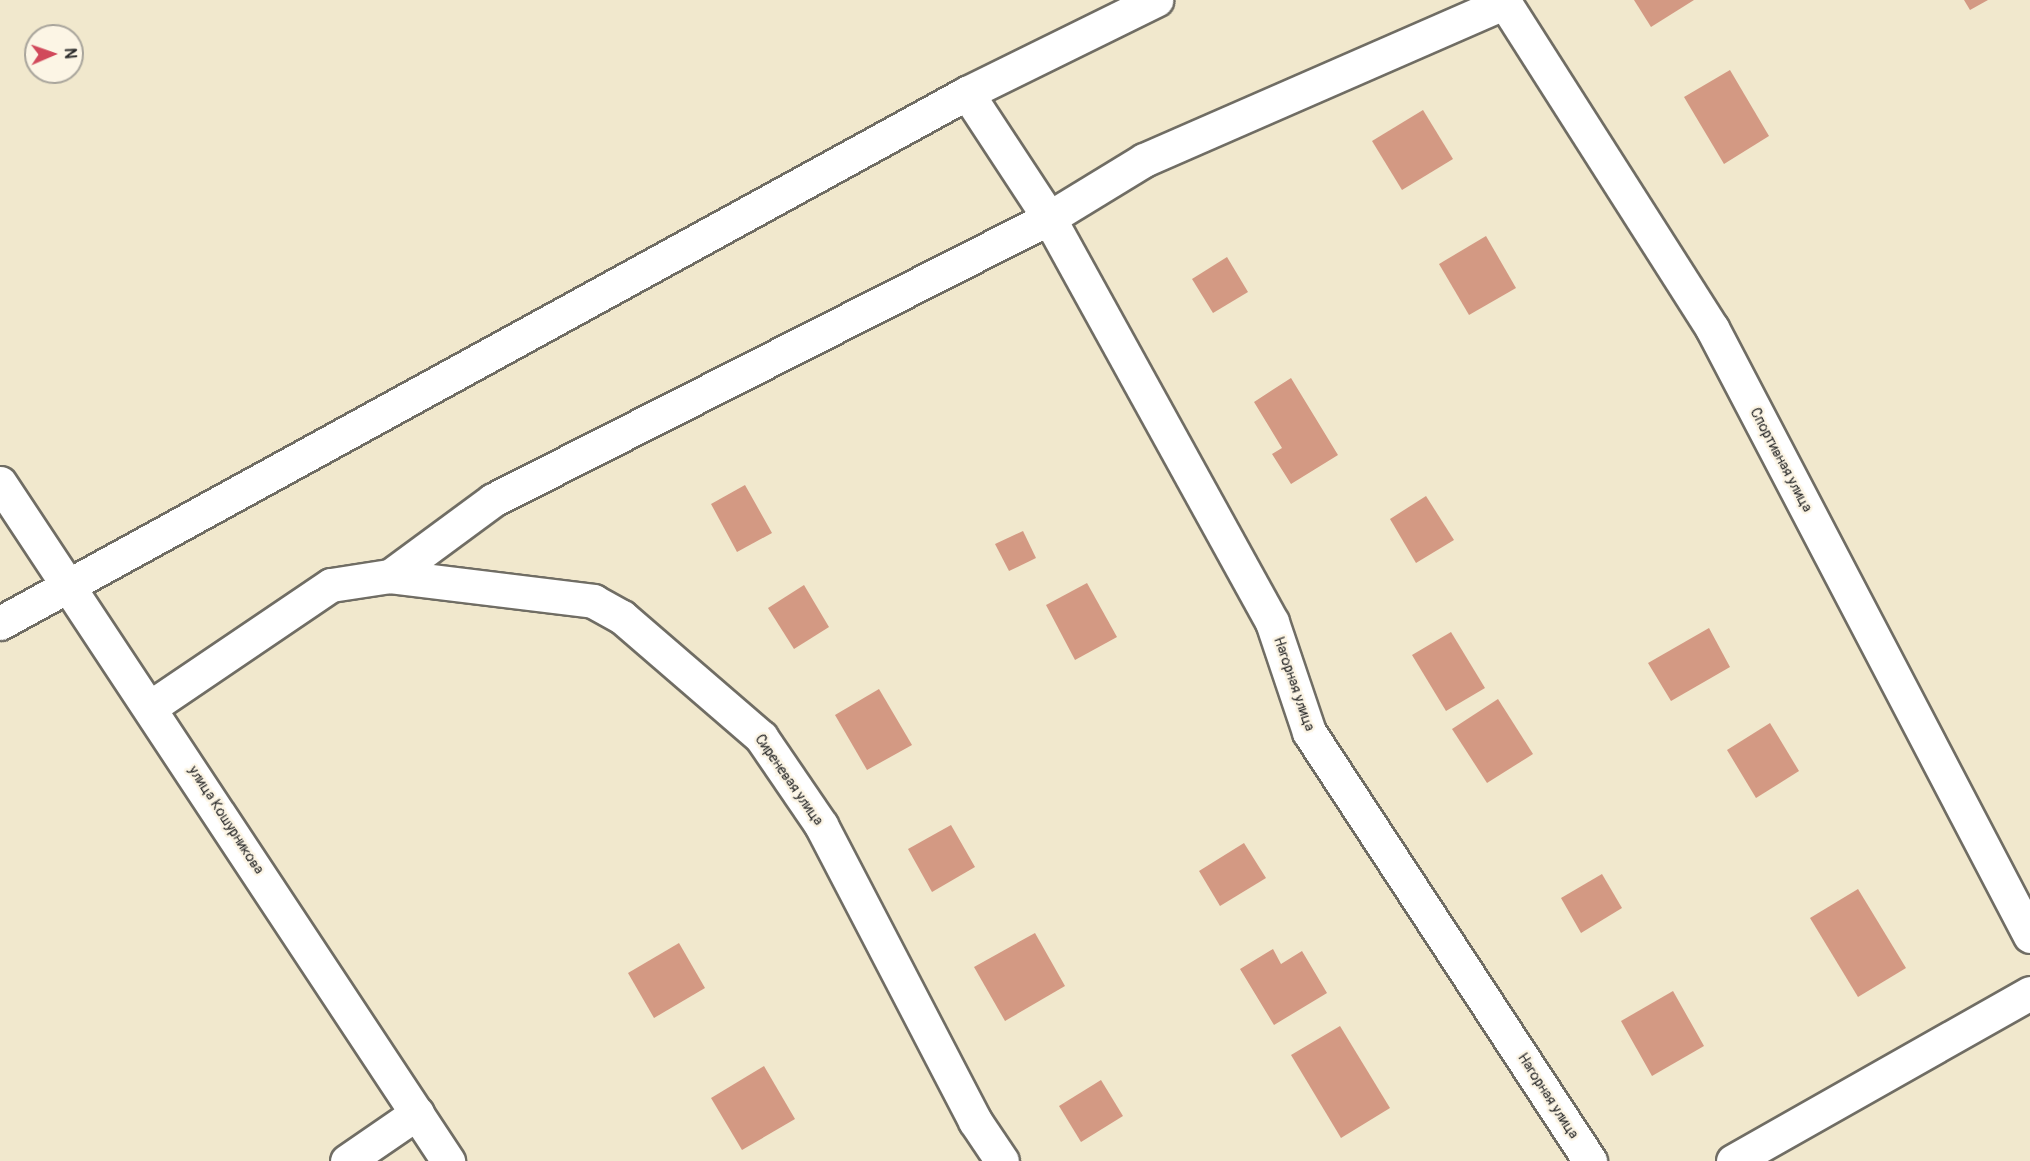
<!DOCTYPE html>
<meta charset="utf-8">
<style>
body{margin:0}
#map{position:relative;width:2030px;height:1161px;overflow:hidden;background:#f1e8cd;font-family:Pangolin,sans-serif}
div>[style]{position:absolute}
.building>*{inset:0;background:#d39983}
.roads{filter:drop-shadow(2px 0 #706d64) drop-shadow(-2px 0 #706d64) drop-shadow(0 2px #706d64) drop-shadow(0 -2px #706d64)}
.minor>*{height:33px;margin:-16.5px;padding:0 16.5px;transform-origin:16.5px;border-radius:16.5px;background:#fff}
.major>*{height:33px;margin:-16.5px;padding:0 16.5px;transform-origin:16.5px;border-radius:16.5px;background:#fff}
span{translate:-50% -50%;white-space:nowrap;text-align:center;line-height:1.15;-webkit-text-stroke:5px #fcf5e5;paint-order:stroke}
.street-label{font-size:15px;color:#2b2b2b}
.north{position:absolute;left:24px;top:24px;width:60px;height:60px;box-sizing:border-box;background:#fcf5e5;border:2px solid #a8a49b;border-radius:50%;rotate:88deg;font-size:16px;font-weight:700;line-height:24px;text-align:center;color:#2b2b2b}
.north::after{content:'';display:block;margin:auto;width:21px;height:27px;background:#d1495b;clip-path:polygon(50% 0,100% 100%,50% 72%,0 100%)}
</style>
<div id="map">
<div class="building">
<div style="clip-path:polygon(1634px 0,1694px 0,1651px 27px)"></div>
<div style="clip-path:polygon(1964px 0,1988px 0,1970px 10px)"></div>
<div style="clip-path:polygon(1730px 70px,1769px 136px,1724px 164px,1684px 97px)"></div>
<div style="clip-path:polygon(1423px 110px,1453px 159px,1402px 190px,1372px 141px)"></div>
<div style="clip-path:polygon(1486px 236px,1516px 288px,1469px 315px,1439px 264px)"></div>
<div style="clip-path:polygon(1227px 257px,1248px 292px,1213px 313px,1192px 279px)"></div>
<div style="clip-path:polygon(1291px 378px,1338px 455px,1291px 484px,1272px 454px,1282px 448px,1254px 402px)"></div>
<div style="clip-path:polygon(745px 485px,772px 533px,737px 552px,711px 504px)"></div>
<div style="clip-path:polygon(1426px 496px,1454px 540px,1416px 563px,1390px 519px)"></div>
<div style="clip-path:polygon(1023px 531px,1036px 558px,1009px 571px,995px 544px)"></div>
<div style="clip-path:polygon(1087px 583px,1117px 637px,1075px 660px,1046px 605px)"></div>
<div style="clip-path:polygon(804px 585px,829px 627px,794px 649px,768px 608px)"></div>
<div style="clip-path:polygon(1709px 628px,1730px 667px,1671px 701px,1648px 663px)"></div>
<div style="clip-path:polygon(1451px 632px,1485px 688px,1446px 711px,1412px 655px)"></div>
<div style="clip-path:polygon(879px 689px,912px 745px,867px 770px,835px 715px)"></div>
<div style="clip-path:polygon(1498px 699px,1533px 754px,1487px 783px,1452px 729px)"></div>
<div style="clip-path:polygon(1770px 723px,1799px 771px,1756px 798px,1727px 750px)"></div>
<div style="clip-path:polygon(951px 825px,975px 867px,932px 892px,908px 849px)"></div>
<div style="clip-path:polygon(1244px 843px,1266px 878px,1220px 906px,1199px 871px)"></div>
<div style="clip-path:polygon(1602px 874px,1622px 908px,1581px 933px,1561px 898px)"></div>
<div style="clip-path:polygon(1858px 889px,1906px 968px,1858px 997px,1810px 918px)"></div>
<div style="clip-path:polygon(1035px 933px,1065px 986px,1005px 1021px,974px 967px)"></div>
<div style="clip-path:polygon(679px 943px,705px 988px,654px 1018px,628px 973px)"></div>
<div style="clip-path:polygon(1273px 949px,1281px 964px,1302px 951px,1327px 993px,1274px 1025px,1240px 969px)"></div>
<div style="clip-path:polygon(1673px 991px,1704px 1046px,1652px 1076px,1621px 1021px)"></div>
<div style="clip-path:polygon(1340px 1026px,1390px 1108px,1341px 1138px,1291px 1055px)"></div>
<div style="clip-path:polygon(764px 1066px,795px 1119px,742px 1150px,711px 1098px)"></div>
<div style="clip-path:polygon(1101px 1080px,1123px 1116px,1081px 1142px,1059px 1106px)"></div>
</div>
<div class="roads">
<div class="minor">
<div style="left:1503px;top:0;width:389px;rotate:57.5deg"></div>
<div style="left:1712px;top:328px;width:686px;rotate:62.39deg"></div>
<div style="left:967px;top:93px;width:149px;rotate:56.7deg"></div>
<div style="left:1049px;top:218px;width:461px;rotate:61.1deg"></div>
<div style="left:1272px;top:622px;width:116px;rotate:71.4deg"></div>
<div style="left:1309px;top:732px;width:513px;rotate:56.77deg"></div>
<div style="left:390px;top:576px;width:205px;rotate:7deg"></div>
<div style="left:593px;top:601px;width:33px;rotate:29deg"></div>
<div style="left:622px;top:617px;width:184px;rotate:40.8deg"></div>
<div style="left:761px;top:737px;width:107px;rotate:55.7deg"></div>
<div style="left:821px;top:825px;width:334px;rotate:62.5deg"></div>
<div style="left:975px;top:1121px;width:48px;rotate:56deg"></div>
<div style="left:0;top:623px;width:1103px;rotate:-28.73deg"></div>
<div style="left:967px;top:93px;width:211px;rotate:-26.2deg"></div>
<div style="left:152px;top:706px;width:216px;rotate:-34.1deg"></div>
<div style="left:331px;top:585px;width:60px;rotate:-8.7deg"></div>
<div style="left:390px;top:576px;width:128px;rotate:-36.4deg"></div>
<div style="left:493px;top:500px;width:623px;rotate:-26.89deg"></div>
<div style="left:1049px;top:218px;width:111px;rotate:-31.4deg"></div>
<div style="left:1144px;top:160px;width:394px;rotate:-23.6deg"></div>
<div style="left:347px;top:1161px;width:85px;rotate:-34.4deg"></div>
<div style="left:1733px;top:1161px;width:341px;rotate:-29.5deg"></div>
</div>
<div class="major">
<div style="left:0;top:483px;width:813px;rotate:56.54deg"></div>
</div>
</div>
<div class="street-label">
<span style="left:1781px;top:460px;rotate:62deg">Спортивная улица</span>
<span style="left:1294px;top:684px;rotate:71deg">Нагорная улица</span>
<span style="left:789px;top:780px;rotate:55deg">Сиреневая улица</span>
<span style="left:226px;top:820px;rotate:57deg">улица Кошурникова</span>
<span style="left:1548px;top:1096px;rotate:57deg">Нагорная улица</span>
</div>
<div class="north">N</div>
</div>
